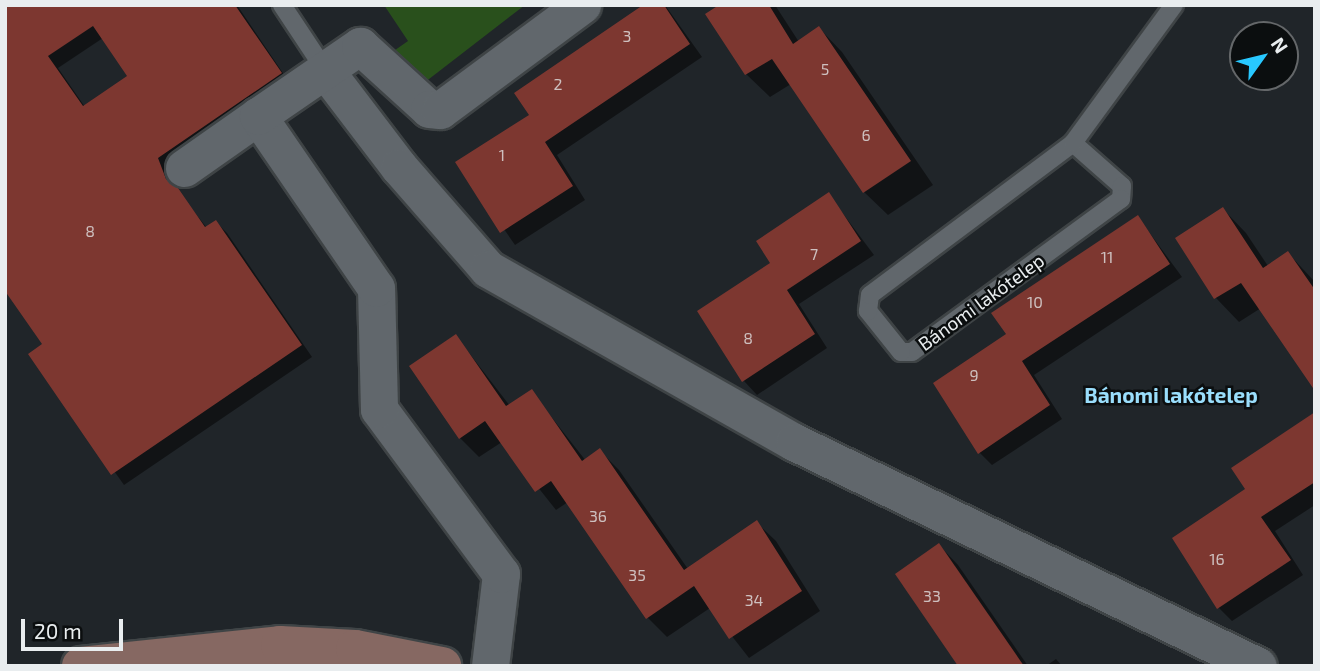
<!DOCTYPE html>
<meta charset="utf-8">
<style>
body{margin:0}
#map{position:relative;width:1320px;height:671px;overflow:hidden;background:#202529;font-family:"Exo 2",sans-serif}
div>[style]{position:absolute}
.green>*{inset:0;background:#29501c}
.shadow>*{inset:0;background:#0007}
.building>*{inset:0;background:#7d3730}
.roads{filter:drop-shadow(2px 0 #3f4446) drop-shadow(-2px 0 #3f4446) drop-shadow(0 2px #3f4446) drop-shadow(0 -2px #3f4446)}
.lane>*{height:18px;margin:-9px;padding:0 9px;transform-origin:9px;border-radius:9px;background:#61676c}
.street>*{height:37px;margin:-18.5px;padding:0 18.5px;transform-origin:18.5px;border-radius:18.5px;background:#61676c}
.secondary>*{height:38px;margin:-19px;padding:0 19px;transform-origin:19px;border-radius:19px;background:#866862}
span{translate:-50% -50%;white-space:nowrap;text-align:center;line-height:1.15;-webkit-text-stroke:5px #0b0e0f;paint-order:stroke}
.number-label{font-size:16px;color:#cec0bf}
.number-label span{-webkit-text-stroke-width:0}
.street-label{font-size:19px;color:#e9edef}
.neighbourhood-label{font-size:21px;color:#9adefc;font-weight:700}
.frame{position:absolute;inset:0;border:7px solid #e9edef;pointer-events:none}
.north{position:absolute;left:1229px;top:21px;width:70px;height:70px;box-sizing:border-box;background:#0b0e0f;border:2px solid #646769;border-radius:50%;rotate:56deg;font-size:19px;font-weight:700;line-height:28px;text-align:center;color:#e9edef}
.north::after{content:'';display:block;margin:auto;width:24px;height:32px;background:#28c8ff;clip-path:polygon(50% 0,100% 100%,50% 72%,0 100%)}
.scale{position:absolute;left:21px;top:619px;width:102px;height:32px;box-sizing:border-box;border:4px solid #e9edef;border-top:0;padding-left:9px;font-size:21px;line-height:24px;white-space:nowrap;color:#e9edef;-webkit-text-stroke:5px #0b0e0f;paint-order:stroke}
</style>
<div id="map">
<div class="green">
<div style="clip-path:polygon(384px 5px,525px 5px,420px 86px,388px 55px,408px 41px)"></div>
</div>
<div class="shadow">
<div style="clip-path:polygon(evenodd,5px 5px,237px 5px,291px 85px,168px 169px,175px 188px,207px 228px,216px 222px,227px 233px,312px 357px,124px 485px,31px 354px,45px 345px,5px 5px,103px 38px,129px 77px,85px 107px,58px 68px,103px 38px)"></div>
<div style="clip-path:polygon(645px 5px,665px 5px,702px 57px,557px 155px,585px 200px,515px 245px,458px 163px,531px 115px)"></div>
<div style="clip-path:polygon(722px 5px,775px 5px,799px 42px,819px 28px,842px 52px,933px 185px,888px 215px,864px 192px,791px 84px,770px 97px,746px 74px)"></div>
<div style="clip-path:polygon(829px 195px,874px 255px,799px 304px,827px 348px,757px 395px,744px 381px,772px 263px)"></div>
<div style="clip-path:polygon(1223px 209px,1246px 233px,1268px 266px,1288px 253px,1315px 282px,1315px 388px,1261px 308px,1239px 322px,1216px 298px,1177px 239px)"></div>
<div style="clip-path:polygon(1138px 217px,1182px 277px,1034px 375px,1062px 419px,992px 465px,979px 452px,1008px 335px)"></div>
<div style="clip-path:polygon(456px 336px,510px 406px,531px 391px,586px 461px,600px 451px,619px 470px,688px 569px,756px 522px,776px 541px,820px 611px,749px 658px,710px 608px,667px 637px,648px 618px,568px 502px,556px 510px,502px 442px,479px 457px,460px 438px)"></div>
<div style="clip-path:polygon(1315px 432px,1315px 505px,1275px 531px,1303px 575px,1232px 621px,1219px 608px,1248px 490px)"></div>
<div style="clip-path:polygon(939px 545px,958px 565px,1028px 666px,960px 666px)"></div>
<div style="clip-path:polygon(1056px 659px,1062px 666px,1046px 666px)"></div>
</div>
<div class="building">
<div style="clip-path:polygon(evenodd,5px 5px,235px 5px,282px 73px,158px 158px,166px 179px,178px 188px,205px 227px,216px 220px,302px 345px,111px 475px,28px 354px,42px 344px,5px 291px,5px 5px,93px 26px,127px 76px,83px 106px,48px 56px,93px 26px)"></div>
<div style="clip-path:polygon(643px 5px,664px 5px,690px 44px,545px 142px,573px 186px,500px 233px,455px 162px,529px 115px,514px 93px)"></div>
<div style="clip-path:polygon(719px 5px,769px 5px,793px 44px,819px 26px,911px 161px,863px 193px,772px 59px,745px 75px,705px 14px)"></div>
<div style="clip-path:polygon(829px 192px,861px 241px,787px 290px,815px 334px,742px 382px,697px 311px,770px 263px,756px 241px)"></div>
<div style="clip-path:polygon(1223px 207px,1263px 268px,1288px 251px,1315px 290px,1315px 391px,1241px 283px,1214px 299px,1175px 238px)"></div>
<div style="clip-path:polygon(1138px 215px,1170px 264px,1022px 361px,1050px 405px,978px 454px,933px 383px,1006px 334px,991px 313px)"></div>
<div style="clip-path:polygon(456px 334px,506px 406px,532px 389px,582px 461px,600px 448px,684px 570px,757px 520px,802px 591px,729px 639px,694px 586px,646px 619px,551px 481px,535px 492px,485px 421px,459px 439px,409px 366px)"></div>
<div style="clip-path:polygon(1315px 412px,1315px 482px,1261px 517px,1291px 560px,1217px 609px,1172px 538px,1245px 489px,1231px 468px)"></div>
<div style="clip-path:polygon(939px 543px,1024px 666px,958px 666px,895px 574px)"></div>
</div>
<div class="roads">
<div class="lane">
<div style="left:282px;top:5px;width:78px;rotate:56.5deg"></div>
<div style="left:1073px;top:143px;width:65px;rotate:41.3deg"></div>
<div style="left:1122px;top:186px;width:13px;rotate:94deg"></div>
<div style="left:1121px;top:199px;width:259px;rotate:143.8deg"></div>
<div style="left:912px;top:352px;width:11px;rotate:180deg"></div>
<div style="left:901px;top:352px;width:53px;rotate:-128.8deg"></div>
<div style="left:868px;top:311px;width:16px;rotate:-83deg"></div>
<div style="left:870px;top:295px;width:254px;rotate:-36.8deg"></div>
<div style="left:1073px;top:143px;width:171px;rotate:-53.8deg"></div>
</div>
<div class="street">
<div style="left:325px;top:70px;width:122px;rotate:52.7deg"></div>
<div style="left:399px;top:167px;width:135px;rotate:48.9deg"></div>
<div style="left:488px;top:269px;width:352px;rotate:29.5deg"></div>
<div style="left:794px;top:442px;width:515px;rotate:25.77deg"></div>
<div style="left:184px;top:168px;width:90px;rotate:-35.1deg"></div>
<div style="left:490px;top:666px;width:93px;rotate:-83.2deg"></div>
<div style="left:501px;top:574px;width:205px;rotate:-126.5deg"></div>
<div style="left:379px;top:409px;width:121px;rotate:-91.4deg"></div>
<div style="left:376px;top:288px;width:209px;rotate:-124.5deg"></div>
<div style="left:258px;top:116px;width:124px;rotate:-34.5deg"></div>
<div style="left:360px;top:46px;width:93px;rotate:42.4deg"></div>
<div style="left:429px;top:109px;width:11px;rotate:5deg"></div>
<div style="left:440px;top:110px;width:177px;rotate:-36.5deg"></div>
</div>
<div class="secondary">
<div style="left:81px;top:666px;width:200px;rotate:-6deg"></div>
<div style="left:280px;top:645px;width:75px;rotate:3.1deg"></div>
<div style="left:355px;top:649px;width:89px;rotate:11.1deg"></div>
</div>
</div>
<div class="number-label">
<span style="left:627px;top:36px">3</span>
<span style="left:825px;top:69px">5</span>
<span style="left:558px;top:84px">2</span>
<span style="left:866px;top:135px">6</span>
<span style="left:502px;top:155px">1</span>
<span style="left:90px;top:231px">8</span>
<span style="left:814px;top:254px">7</span>
<span style="left:1107px;top:257px">11</span>
<span style="left:1035px;top:302px">10</span>
<span style="left:748px;top:338px">8</span>
<span style="left:974px;top:375px">9</span>
<span style="left:598px;top:516px">36</span>
<span style="left:1217px;top:559px">16</span>
<span style="left:637px;top:575px">35</span>
<span style="left:932px;top:596px">33</span>
<span style="left:754px;top:600px">34</span>
</div>
<div class="street-label">
<span style="left:981px;top:302px;rotate:-36deg">Bánomi lakótelep</span>
</div>
<div class="neighbourhood-label">
<span style="left:1171px;top:395px">Bánomi lakótelep</span>
</div>
<div class="frame"></div>
<div class="north">N</div>
<div class="scale">20 m</div>
</div>
